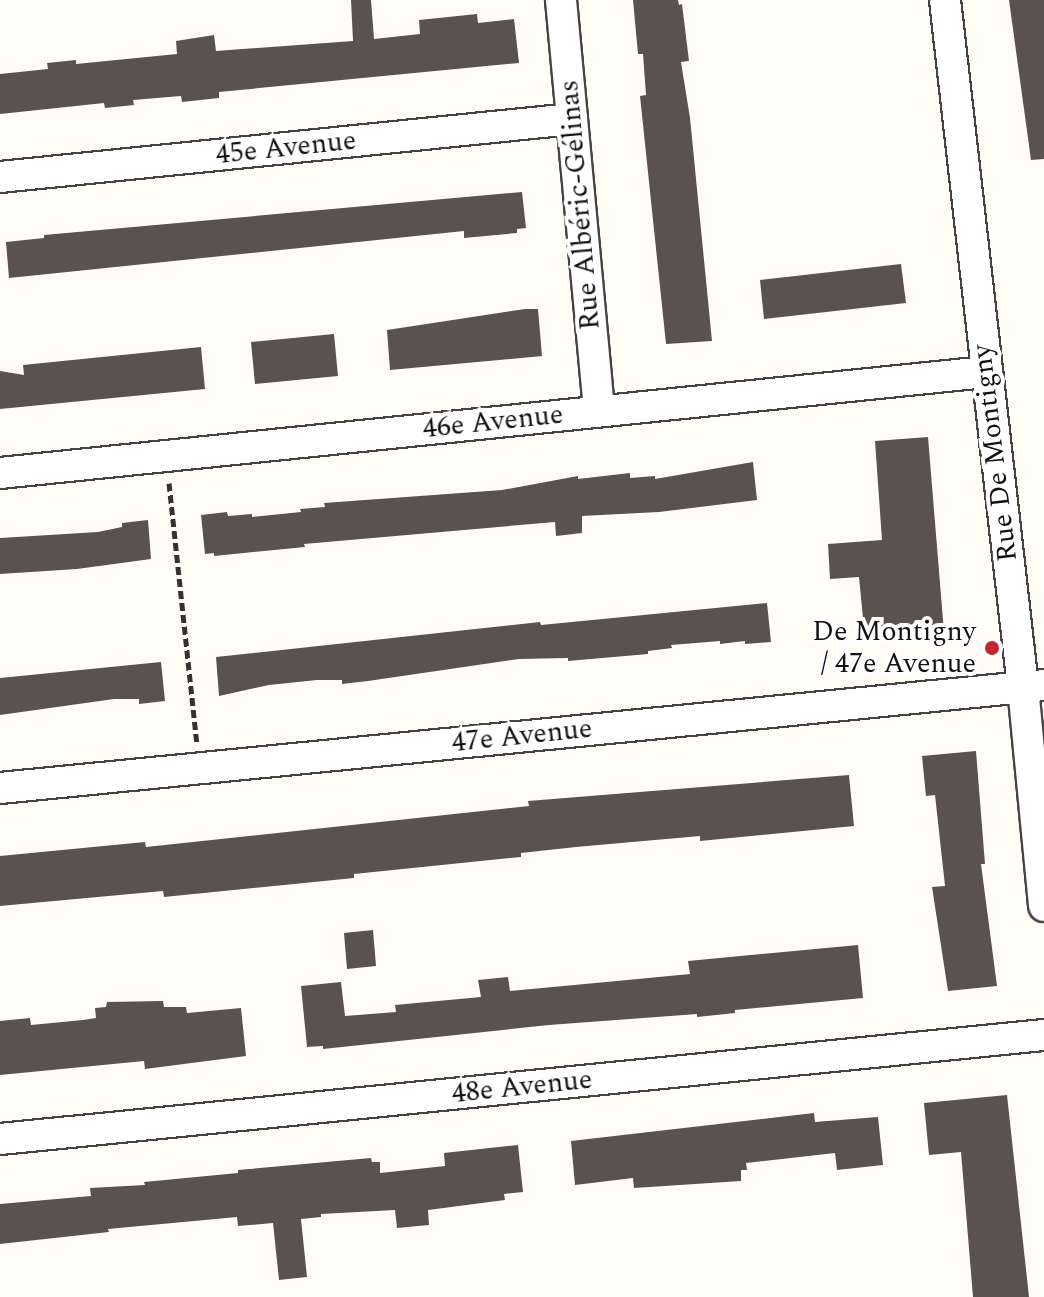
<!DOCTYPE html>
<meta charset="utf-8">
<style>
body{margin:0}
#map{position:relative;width:1044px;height:1297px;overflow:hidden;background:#fffdf5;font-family:Spectral,serif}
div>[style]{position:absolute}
.building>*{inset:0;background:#5a524d}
.path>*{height:5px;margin-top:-2.5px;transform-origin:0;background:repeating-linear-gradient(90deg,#333 0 8px,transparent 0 12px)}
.roads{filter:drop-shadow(2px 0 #444) drop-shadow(-2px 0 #444) drop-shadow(0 2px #444) drop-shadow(0 -2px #444)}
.minor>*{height:30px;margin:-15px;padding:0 15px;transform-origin:15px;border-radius:15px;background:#fff}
.dots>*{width:22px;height:22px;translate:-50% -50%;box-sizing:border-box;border:4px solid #fff;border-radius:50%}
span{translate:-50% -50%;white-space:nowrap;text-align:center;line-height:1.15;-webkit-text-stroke:8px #fff;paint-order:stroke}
.street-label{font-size:28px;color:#111}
.poi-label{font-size:28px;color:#111}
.right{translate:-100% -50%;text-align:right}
</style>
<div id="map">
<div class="building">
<div style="clip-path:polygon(351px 0,371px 0,374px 39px,420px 34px,419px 20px,477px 14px,478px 23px,514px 19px,519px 63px,219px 92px,219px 98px,182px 102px,181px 96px,133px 100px,134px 105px,105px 108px,104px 103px,0 114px,0 74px,48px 69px,47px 63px,76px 60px,76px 64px,177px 54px,176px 41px,214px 35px,216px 51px,353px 41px)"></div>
<div style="clip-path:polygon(633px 0,678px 0,679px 5px,682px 4px,689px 61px,681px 62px,690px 118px,712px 341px,666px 344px,640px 96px,646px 95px,643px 54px,638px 54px)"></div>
<div style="clip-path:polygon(1009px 0,1044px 0,1044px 159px,1031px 160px)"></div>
<div style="clip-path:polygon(522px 192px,526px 228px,517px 229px,517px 233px,464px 238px,464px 231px,9px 278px,6px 242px,44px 238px,44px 235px)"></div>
<div style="clip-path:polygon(901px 264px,906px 303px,764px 319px,760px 280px)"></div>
<div style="clip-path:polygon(525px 309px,538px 309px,542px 356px,390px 370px,387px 330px)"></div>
<div style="clip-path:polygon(334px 334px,338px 376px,255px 384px,251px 342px)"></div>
<div style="clip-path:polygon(201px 347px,205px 389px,0 409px,0 371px,24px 375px,23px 365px)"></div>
<div style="clip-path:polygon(928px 437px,944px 632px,865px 639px,859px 577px,830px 579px,828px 544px,882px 540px,875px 441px)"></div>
<div style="clip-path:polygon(753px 462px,757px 500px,659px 512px,582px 516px,582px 533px,556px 536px,555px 522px,304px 544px,305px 547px,214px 556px,214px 553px,205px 554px,201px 515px,227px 512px,228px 516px,252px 514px,252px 517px,301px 512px,300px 509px,325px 507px,324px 503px,502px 490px,578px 476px,578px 479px,630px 473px,630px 478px,655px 476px,655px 479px)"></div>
<div style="clip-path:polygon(148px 520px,151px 559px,77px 569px,0 574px,0 538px,98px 532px,122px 527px,122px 523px)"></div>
<div style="clip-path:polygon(767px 603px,771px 642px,745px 644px,745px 641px,720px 644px,720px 641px,671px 645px,672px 648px,648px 651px,648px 654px,568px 661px,568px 658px,519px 659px,368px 681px,342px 684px,342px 680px,317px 680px,269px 685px,219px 696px,216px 657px,540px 622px,541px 625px)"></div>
<div style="clip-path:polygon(161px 662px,165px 701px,139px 704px,139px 699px,114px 699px,0 715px,0 678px)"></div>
<div style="clip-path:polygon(976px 751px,985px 864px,981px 864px,997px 986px,948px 991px,932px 887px,945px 886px,935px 795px,926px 796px,922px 756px)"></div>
<div style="clip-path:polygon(849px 775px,854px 826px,700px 841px,700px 836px,576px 847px,521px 853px,521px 857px,354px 874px,354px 878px,164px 897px,163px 891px,0 906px,0 856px,145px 842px,146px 847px,529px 806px,528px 801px)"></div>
<div style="clip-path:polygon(373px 930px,376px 966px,347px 969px,344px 933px)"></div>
<div style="clip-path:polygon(858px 945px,863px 998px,735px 1010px,735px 1013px,697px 1017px,697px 1014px,549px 1025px,323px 1049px,323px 1046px,307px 1047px,301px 986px,341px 982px,345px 1016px,396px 1012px,395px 1005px,481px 997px,478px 980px,508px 977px,510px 991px,617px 981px,690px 974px,688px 961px)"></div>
<div style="clip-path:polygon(163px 1001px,164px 1007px,186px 1007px,187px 1013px,241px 1008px,246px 1056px,145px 1069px,144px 1061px,0 1075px,0 1021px,30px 1018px,31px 1025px,83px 1020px,96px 1018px,95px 1008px,106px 1007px,107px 1002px)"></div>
<div style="clip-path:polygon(1007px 1095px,1029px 1297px,973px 1297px,961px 1152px,929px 1155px,924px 1103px)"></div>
<div style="clip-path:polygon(814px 1113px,815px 1122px,878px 1117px,883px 1165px,837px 1170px,835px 1153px,746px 1163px,747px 1170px,741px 1170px,741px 1181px,634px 1188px,633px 1178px,575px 1185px,571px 1141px)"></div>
<div style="clip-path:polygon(518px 1145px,523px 1192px,504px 1194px,505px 1200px,428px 1210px,429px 1225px,397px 1228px,395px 1210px,321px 1214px,321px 1217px,301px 1219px,307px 1277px,279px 1280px,273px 1223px,238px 1226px,237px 1217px,108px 1229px,109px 1232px,0 1244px,0 1204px,91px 1196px,90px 1188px,145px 1185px,144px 1182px,238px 1173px,238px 1170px,371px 1158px,372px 1162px,380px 1162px,380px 1173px,445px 1166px,444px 1153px)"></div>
</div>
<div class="path">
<div style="left:169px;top:483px;width:262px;rotate:83.9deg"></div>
</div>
<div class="roads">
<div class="minor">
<div style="left:561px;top:0;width:413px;rotate:84.7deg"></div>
<div style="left:945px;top:0;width:691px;rotate:83.52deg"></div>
<div style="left:1023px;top:687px;width:220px;rotate:84.5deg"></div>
<div style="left:0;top:177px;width:575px;rotate:-5.79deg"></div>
<div style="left:0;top:473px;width:991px;rotate:-5.85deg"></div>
<div style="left:0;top:788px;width:1049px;rotate:-5.63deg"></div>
<div style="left:0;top:1139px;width:1049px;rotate:-5.69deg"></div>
</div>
</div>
<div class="dots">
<div style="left:992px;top:648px;background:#c4262e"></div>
</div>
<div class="street-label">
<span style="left:286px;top:148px;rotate:-6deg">45e Avenue</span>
<span style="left:580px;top:205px;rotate:-95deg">Rue Albéric-Gélinas</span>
<span style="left:493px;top:422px;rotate:-6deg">46e Avenue</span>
<span style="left:995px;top:453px;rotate:-97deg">Rue De Montigny</span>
<span style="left:522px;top:736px;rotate:-6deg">47e Avenue</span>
<span style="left:522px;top:1087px;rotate:-6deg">48e Avenue</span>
</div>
<div class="poi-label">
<span class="right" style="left:976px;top:648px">De Montigny<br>/ 47e Avenue</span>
</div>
</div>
